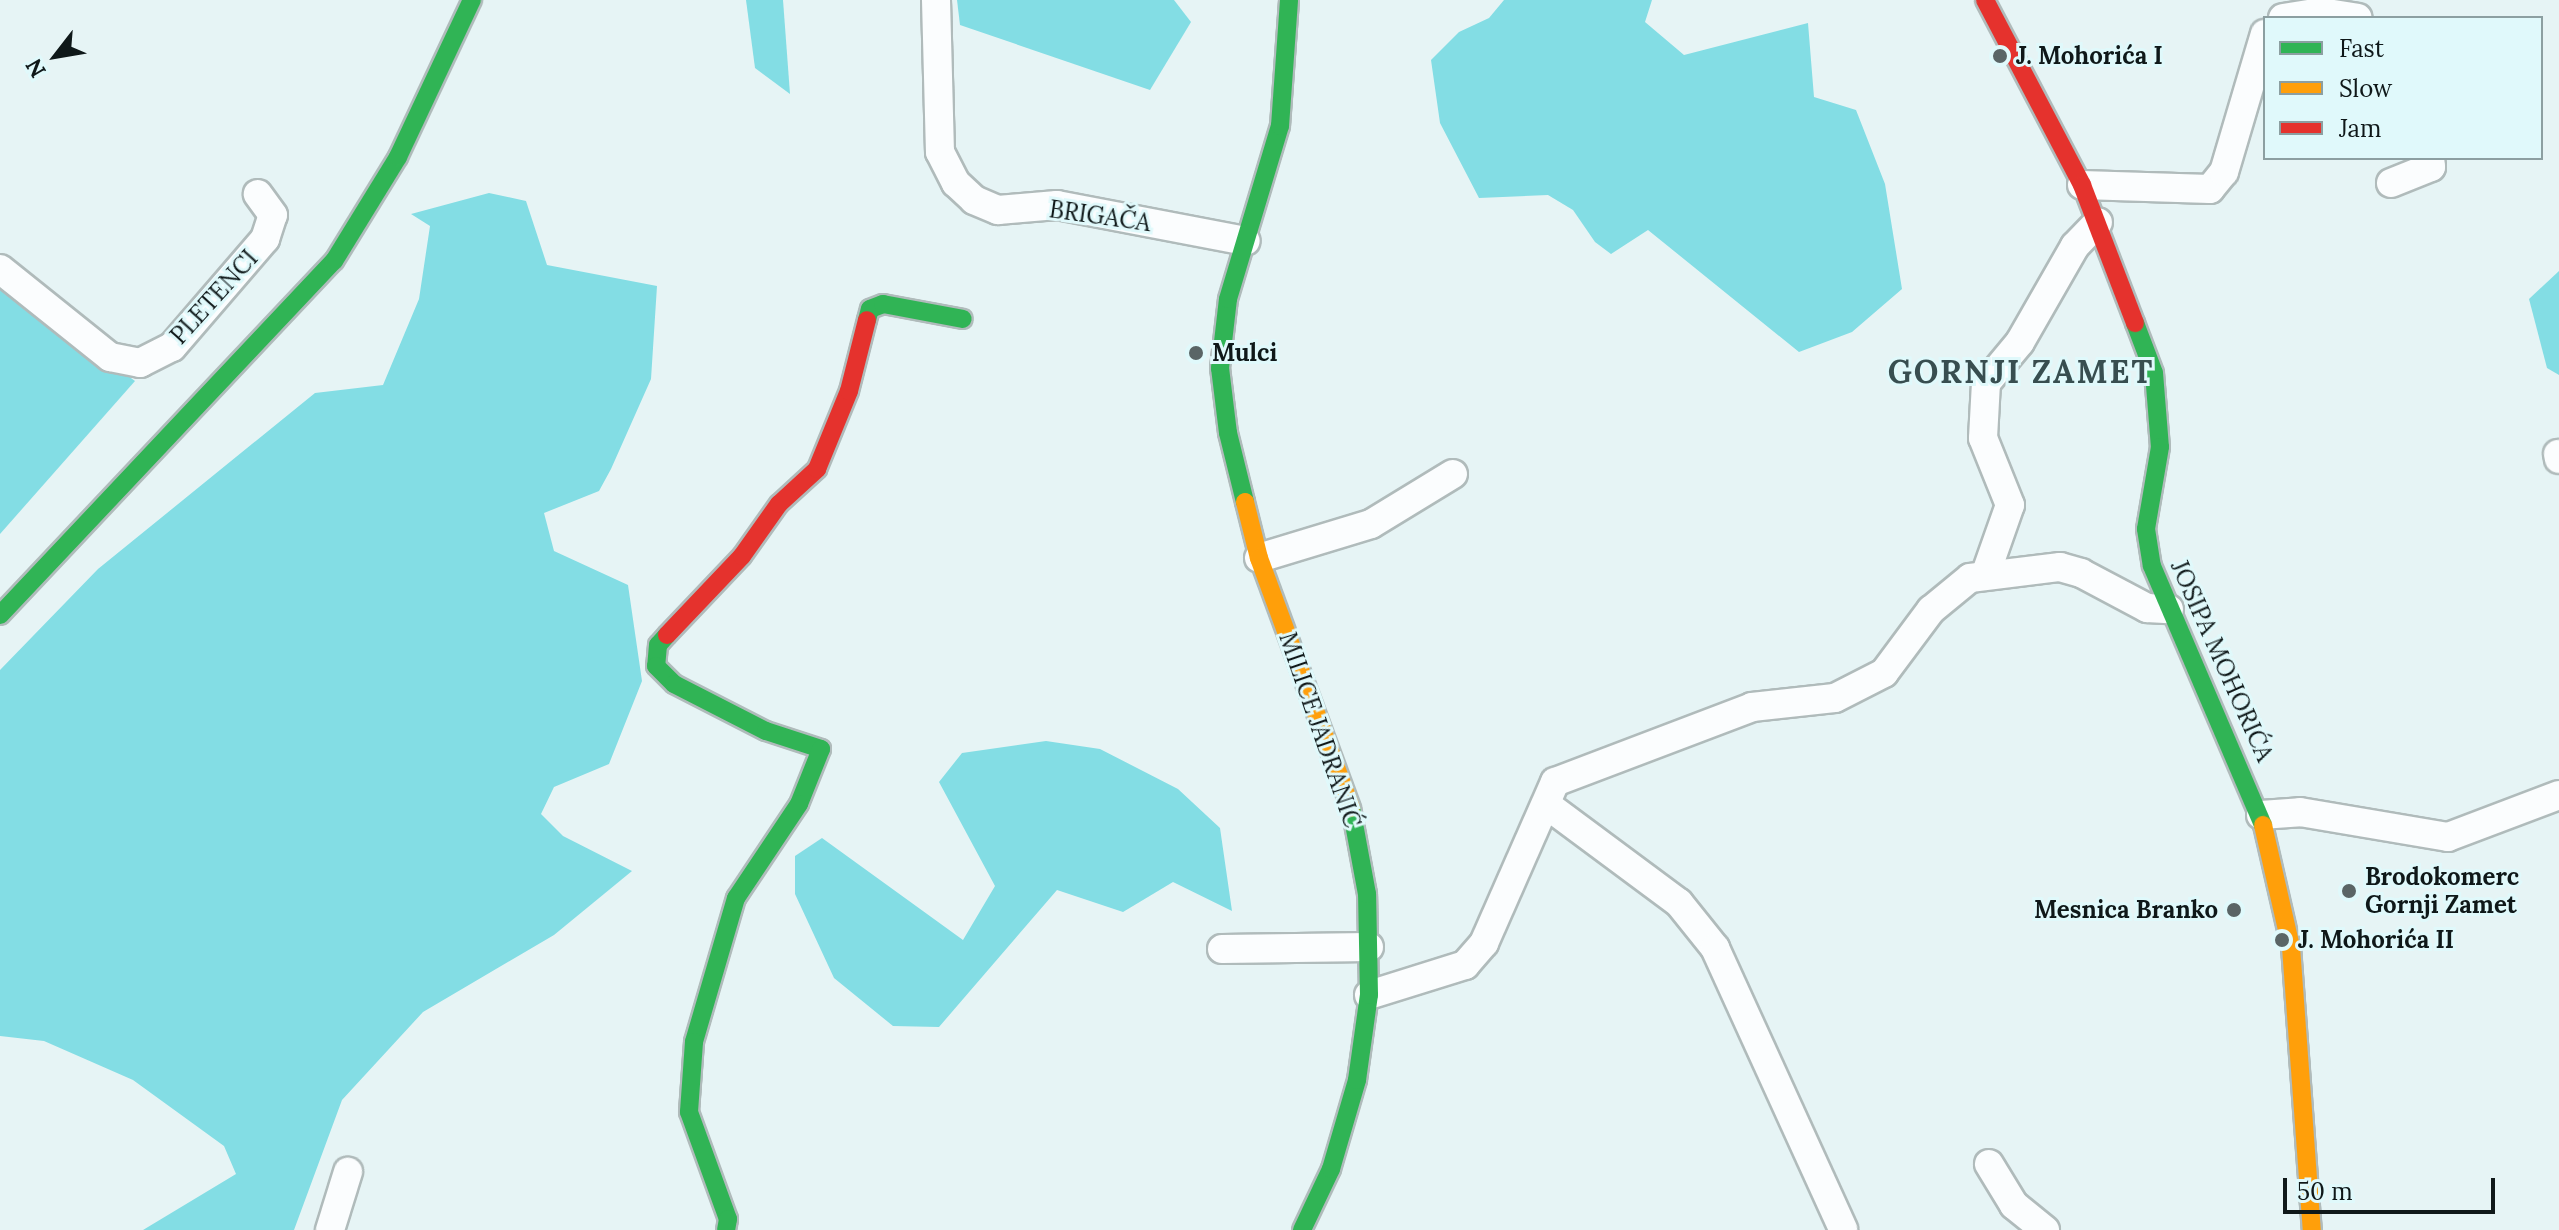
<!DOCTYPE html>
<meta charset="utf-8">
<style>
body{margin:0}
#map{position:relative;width:2559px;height:1230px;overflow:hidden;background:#e6f4f5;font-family:Lora,serif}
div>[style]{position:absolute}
.forest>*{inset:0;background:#83dde4}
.roads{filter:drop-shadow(2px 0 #b0bbbb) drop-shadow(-2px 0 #b0bbbb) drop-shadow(0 2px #b0bbbb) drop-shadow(0 -2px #b0bbbb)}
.street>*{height:28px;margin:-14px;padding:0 14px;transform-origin:14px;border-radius:14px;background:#fbfdfe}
.fast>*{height:18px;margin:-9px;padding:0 9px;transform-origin:9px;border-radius:9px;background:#30b455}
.slow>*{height:18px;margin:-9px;padding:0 9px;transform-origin:9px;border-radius:9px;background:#ff9f0a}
.jam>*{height:18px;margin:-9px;padding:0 9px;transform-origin:9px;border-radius:9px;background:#e5322d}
.dots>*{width:22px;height:22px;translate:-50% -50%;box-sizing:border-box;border:4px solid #e0f9fb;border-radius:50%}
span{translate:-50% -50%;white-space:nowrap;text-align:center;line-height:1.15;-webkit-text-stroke:6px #e0f9fb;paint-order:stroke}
.poi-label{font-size:24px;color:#0f1819;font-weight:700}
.left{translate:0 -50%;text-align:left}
.right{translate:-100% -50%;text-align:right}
.street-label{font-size:24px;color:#0f1819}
.district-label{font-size:32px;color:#384e50;font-weight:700;letter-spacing:2px}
.legend{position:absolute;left:2263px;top:16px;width:280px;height:144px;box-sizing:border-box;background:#e0f9fb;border:2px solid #8c9fa1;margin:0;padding:10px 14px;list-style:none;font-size:24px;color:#0f1819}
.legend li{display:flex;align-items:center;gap:16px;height:40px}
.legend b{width:40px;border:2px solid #8c9fa1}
.north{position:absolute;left:16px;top:16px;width:80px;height:80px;-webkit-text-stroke:6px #e0f9fb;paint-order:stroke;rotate:239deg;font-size:22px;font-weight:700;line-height:32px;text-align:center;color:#0f1819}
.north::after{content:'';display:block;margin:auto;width:28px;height:36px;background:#0f1819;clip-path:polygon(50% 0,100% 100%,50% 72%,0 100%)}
.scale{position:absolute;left:2283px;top:1178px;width:212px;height:36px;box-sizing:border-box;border:4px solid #0f1819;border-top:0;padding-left:10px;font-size:24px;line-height:28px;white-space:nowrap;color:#0f1819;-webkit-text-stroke:6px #e0f9fb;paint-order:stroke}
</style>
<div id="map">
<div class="forest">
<div style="clip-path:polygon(746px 0,783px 0,790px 94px,755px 68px)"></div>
<div style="clip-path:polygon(957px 0,1174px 0,1191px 22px,1150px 90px,960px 25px)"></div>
<div style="clip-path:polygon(1504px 0,1652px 0,1645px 22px,1684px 55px,1808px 23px,1814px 97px,1856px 110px,1885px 184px,1902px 289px,1852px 332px,1799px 352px,1648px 230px,1611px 254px,1595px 242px,1573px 210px,1548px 195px,1479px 198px,1440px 123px,1431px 60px,1459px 32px,1489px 18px)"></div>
<div style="clip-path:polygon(489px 193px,526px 201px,547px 265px,657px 286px,651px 379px,611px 469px,599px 491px,544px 513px,554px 551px,628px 585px,642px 681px,609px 764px,554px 787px,541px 814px,563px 836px,632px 871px,554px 935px,423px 1012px,342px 1100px,294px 1230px,143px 1230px,236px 1174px,224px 1146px,133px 1080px,44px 1041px,0 1036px,0 670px,98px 569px,315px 393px,383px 385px,419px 299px,430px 226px,411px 214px)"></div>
<div style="clip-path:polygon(2559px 271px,2559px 375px,2547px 368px,2529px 299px)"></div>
<div style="clip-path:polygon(0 282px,135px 381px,0 534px)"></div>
<div style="clip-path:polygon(1046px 741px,1100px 749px,1178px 789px,1220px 828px,1232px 911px,1173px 882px,1123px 912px,1057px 890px,939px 1027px,893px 1026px,834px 978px,795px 894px,795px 856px,822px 838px,963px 940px,995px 886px,939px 782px,962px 753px)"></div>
</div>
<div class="roads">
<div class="street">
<div style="left:936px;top:0;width:152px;rotate:88.5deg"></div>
<div style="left:940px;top:152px;width:35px;rotate:63deg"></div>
<div style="left:956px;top:183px;width:25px;rotate:43deg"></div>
<div style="left:974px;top:200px;width:26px;rotate:23deg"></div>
<div style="left:998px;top:210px;width:59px;rotate:-4.8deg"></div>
<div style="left:1057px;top:205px;width:192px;rotate:10.8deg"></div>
<div style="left:2283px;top:18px;width:38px;rotate:-9deg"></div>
<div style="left:2321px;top:12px;width:37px;rotate:9deg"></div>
<div style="left:2391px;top:183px;width:43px;rotate:-21.8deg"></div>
<div style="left:2431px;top:167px;width:9px;rotate:-96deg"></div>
<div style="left:2082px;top:185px;width:128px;rotate:1.8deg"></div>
<div style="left:2210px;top:189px;width:22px;rotate:-51deg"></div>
<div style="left:2224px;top:172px;width:144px;rotate:-73.5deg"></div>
<div style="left:0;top:269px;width:141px;rotate:38.7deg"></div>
<div style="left:110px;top:357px;width:31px;rotate:11deg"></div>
<div style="left:140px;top:363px;width:36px;rotate:-27deg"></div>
<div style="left:172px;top:347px;width:143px;rotate:-49.3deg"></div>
<div style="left:265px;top:239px;width:25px;rotate:-72deg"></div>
<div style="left:273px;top:215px;width:26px;rotate:-126deg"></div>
<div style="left:2558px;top:454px;width:5px;rotate:79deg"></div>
<div style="left:1259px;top:558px;width:117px;rotate:-16.9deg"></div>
<div style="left:1371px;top:524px;width:96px;rotate:-31.4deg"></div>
<div style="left:1986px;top:573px;width:72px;rotate:-70.6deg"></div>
<div style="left:2010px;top:505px;width:72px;rotate:-111.9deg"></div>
<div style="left:1983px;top:438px;width:55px;rotate:-86.9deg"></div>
<div style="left:1986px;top:383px;width:53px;rotate:-50.3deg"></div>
<div style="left:2020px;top:342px;width:111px;rotate:-60.2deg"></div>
<div style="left:2075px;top:246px;width:33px;rotate:-46deg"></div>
<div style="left:1547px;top:805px;width:164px;rotate:36.6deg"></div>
<div style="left:1679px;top:903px;width:58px;rotate:51.3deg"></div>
<div style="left:1715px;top:948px;width:309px;rotate:65.5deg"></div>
<div style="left:2261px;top:815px;width:39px;rotate:-4deg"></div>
<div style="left:2300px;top:812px;width:150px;rotate:9.6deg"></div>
<div style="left:2448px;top:837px;width:119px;rotate:-20.7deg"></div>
<div style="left:1222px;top:949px;width:147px;rotate:-0.8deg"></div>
<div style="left:1369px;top:995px;width:101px;rotate:-17.4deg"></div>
<div style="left:1465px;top:965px;width:29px;rotate:-49deg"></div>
<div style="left:1484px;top:943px;width:176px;rotate:-66.2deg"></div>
<div style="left:1555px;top:782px;width:211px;rotate:-20.8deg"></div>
<div style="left:1752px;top:707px;width:83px;rotate:-6.2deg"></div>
<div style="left:1835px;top:698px;width:55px;rotate:-27deg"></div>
<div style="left:1884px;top:673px;width:79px;rotate:-53.3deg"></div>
<div style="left:1931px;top:610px;width:50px;rotate:-39.4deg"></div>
<div style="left:1970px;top:578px;width:91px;rotate:-7deg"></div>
<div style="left:2060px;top:567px;width:22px;rotate:16deg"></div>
<div style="left:2081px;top:573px;width:75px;rotate:27.9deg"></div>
<div style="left:2147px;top:608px;width:22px;rotate:3deg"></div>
<div style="left:1989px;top:1164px;width:48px;rotate:58.6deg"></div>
<div style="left:2014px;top:1205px;width:40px;rotate:39deg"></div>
<div style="left:330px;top:1230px;width:61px;rotate:-72.8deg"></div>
</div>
<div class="fast">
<div style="left:867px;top:320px;width:11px;rotate:-75deg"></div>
<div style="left:870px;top:309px;width:14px;rotate:-21deg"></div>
<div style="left:883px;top:304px;width:81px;rotate:10.6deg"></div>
<div style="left:2135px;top:323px;width:53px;rotate:69.2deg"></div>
<div style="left:2154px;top:373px;width:74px;rotate:85.4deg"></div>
<div style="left:2160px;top:447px;width:83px;rotate:99.7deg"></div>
<div style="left:2146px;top:529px;width:37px;rotate:81deg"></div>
<div style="left:2152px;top:566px;width:282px;rotate:66.8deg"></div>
<div style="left:1245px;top:502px;width:71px;rotate:-103.8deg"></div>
<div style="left:1228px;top:433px;width:65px;rotate:-97deg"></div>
<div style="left:1220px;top:368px;width:69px;rotate:-83.4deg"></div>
<div style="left:1228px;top:299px;width:181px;rotate:-73.3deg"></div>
<div style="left:1280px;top:126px;width:126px;rotate:-85.9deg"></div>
<div style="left:0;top:615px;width:487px;rotate:-46.7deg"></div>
<div style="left:334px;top:261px;width:122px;rotate:-58.4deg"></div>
<div style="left:398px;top:157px;width:174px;rotate:-64.8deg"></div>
<div style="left:667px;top:635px;width:13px;rotate:132deg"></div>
<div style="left:658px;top:645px;width:21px;rotate:95deg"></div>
<div style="left:656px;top:666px;width:25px;rotate:45deg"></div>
<div style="left:674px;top:684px;width:103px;rotate:27.1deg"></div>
<div style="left:766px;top:731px;width:58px;rotate:18.1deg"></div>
<div style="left:821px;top:749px;width:59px;rotate:111.8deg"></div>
<div style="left:799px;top:804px;width:113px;rotate:123.8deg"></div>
<div style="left:736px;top:898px;width:150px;rotate:106.3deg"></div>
<div style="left:694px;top:1042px;width:70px;rotate:94.1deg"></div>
<div style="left:689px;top:1112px;width:114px;rotate:70deg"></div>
<div style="left:728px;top:1219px;width:11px;rotate:100deg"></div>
<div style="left:1302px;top:1230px;width:68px;rotate:-64.6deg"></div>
<div style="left:1331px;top:1169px;width:93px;rotate:-73.7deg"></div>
<div style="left:1357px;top:1080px;width:86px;rotate:-82deg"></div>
<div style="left:1369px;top:995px;width:101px;rotate:-91.1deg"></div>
<div style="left:1367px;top:894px;width:87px;rotate:-100.5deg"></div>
</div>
<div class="slow">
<div style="left:1245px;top:502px;width:58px;rotate:76deg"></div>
<div style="left:1259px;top:558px;width:266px;rotate:69.8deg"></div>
<div style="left:2263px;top:825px;width:125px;rotate:77.1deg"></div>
<div style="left:2291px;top:947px;width:284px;rotate:85.8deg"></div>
</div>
<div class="jam">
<div style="left:1985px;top:0;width:209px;rotate:62.3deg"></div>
<div style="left:2082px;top:185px;width:148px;rotate:69deg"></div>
<div style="left:667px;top:635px;width:109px;rotate:-46.5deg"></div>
<div style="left:742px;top:556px;width:64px;rotate:-54.6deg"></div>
<div style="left:779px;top:504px;width:52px;rotate:-42.6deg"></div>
<div style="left:817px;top:469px;width:84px;rotate:-67.7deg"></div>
<div style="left:849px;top:391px;width:73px;rotate:-75.8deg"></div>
</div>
</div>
<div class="dots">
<div style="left:2000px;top:56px;background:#5a6566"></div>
<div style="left:1196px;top:353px;background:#5a6566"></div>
<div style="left:2349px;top:891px;background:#5a6566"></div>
<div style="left:2234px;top:910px;background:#5a6566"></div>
<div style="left:2282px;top:940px;background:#5a6566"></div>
</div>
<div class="poi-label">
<span class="left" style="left:2016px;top:56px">J. Mohorića I</span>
<span class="left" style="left:1212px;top:353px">Mulci</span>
<span class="left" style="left:2365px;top:891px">Brodokomerc<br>Gornji Zamet</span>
<span class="right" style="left:2218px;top:910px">Mesnica Branko</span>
<span class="left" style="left:2298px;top:940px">J. Mohorića II</span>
</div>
<div class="street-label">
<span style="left:1100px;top:216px;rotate:8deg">BRIGAČA</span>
<span style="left:214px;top:297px;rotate:-48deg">PLETENCI</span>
<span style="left:2222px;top:661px;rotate:66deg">JOSIPA MOHORIĆA</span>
<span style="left:1320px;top:730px;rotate:71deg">MILICE JADRANIĆ</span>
</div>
<div class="district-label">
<span style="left:2021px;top:372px">GORNJI ZAMET</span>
</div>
<ul class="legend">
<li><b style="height:10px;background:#30b455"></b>Fast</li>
<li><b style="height:10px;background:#ff9f0a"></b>Slow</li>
<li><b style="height:10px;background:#e5322d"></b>Jam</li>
</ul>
<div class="north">N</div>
<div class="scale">50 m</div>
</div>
